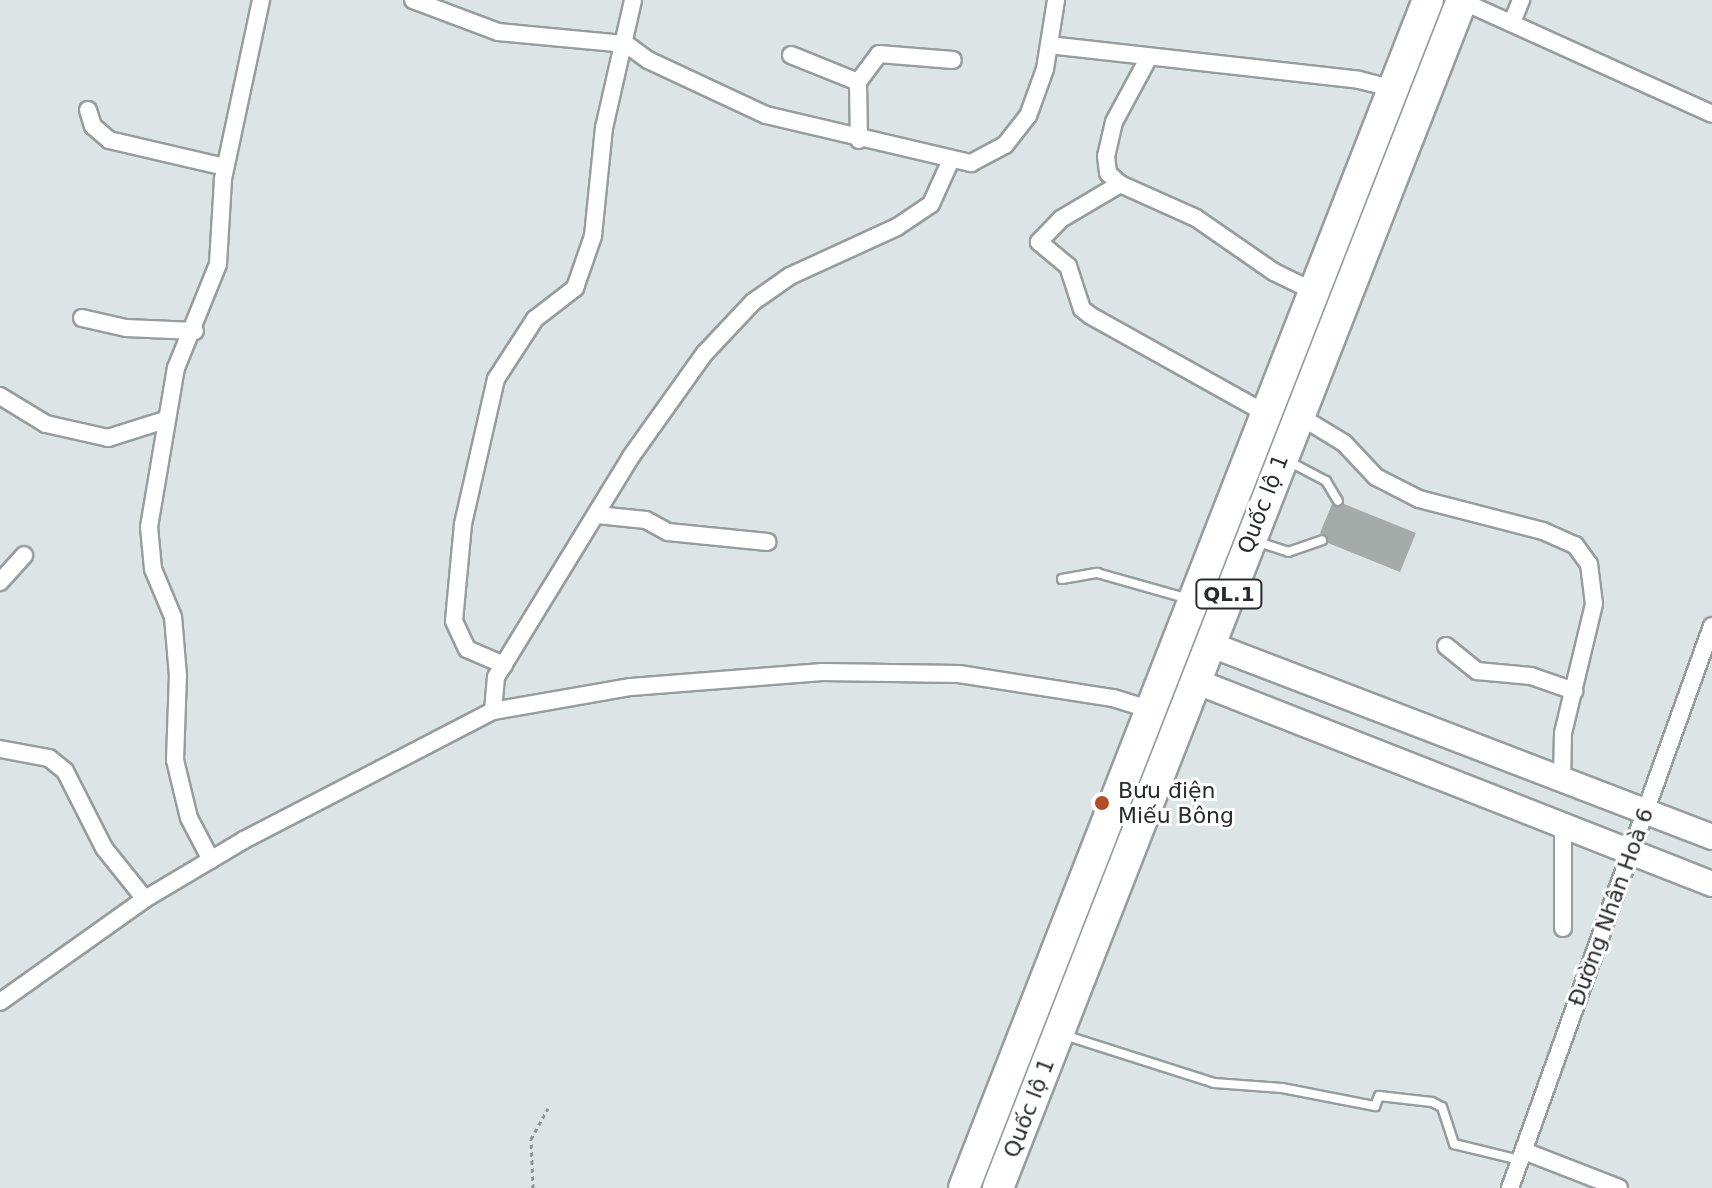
<!DOCTYPE html>
<meta charset="utf-8">
<style>
body{margin:0}
#map{position:relative;width:1712px;height:1188px;overflow:hidden;background:#dce4e5;font-family:"DejaVu Sans",sans-serif}
div>[style]{position:absolute}
.building>*{inset:0;background:#a4aba9}
.path>*{height:3px;margin-top:-1.5px;transform-origin:0;background:repeating-linear-gradient(90deg,#8d9293 0 4px,transparent 0 8px)}
.roads{filter:drop-shadow(2px 0 #969d9e) drop-shadow(-2px 0 #969d9e) drop-shadow(0 2px #969d9e) drop-shadow(0 -2px #969d9e)}
.lane>*{height:8px;margin:-4px;padding:0 4px;transform-origin:4px;border-radius:4px;background:#fff}
.street>*{height:16px;margin:-8px;padding:0 8px;transform-origin:8px;border-radius:8px;background:#fff}
.secondary>*{height:24px;margin:-12px;padding:0 12px;transform-origin:12px;border-radius:12px;background:#fff}
.highway>*{height:30px;margin:-15px;padding:0 15px;transform-origin:15px;border-radius:15px;background:#fff}
.dots>*{width:22px;height:22px;translate:-50% -50%;box-sizing:border-box;border:4px solid #fff;border-radius:50%}
span{translate:-50% -50%;white-space:nowrap;text-align:center;line-height:1.15;-webkit-text-stroke:6px #fff;paint-order:stroke}
.shield-label span{padding:2px 6px;background:#fff;border:2px solid;border-radius:6px;-webkit-text-stroke-width:0}
.shield-label{font-size:20px;color:#282a2b;font-weight:700}
.street-label{font-size:22px;color:#282a2b}
.poi-label{font-size:22px;color:#282a2b}
.left{translate:0 -50%;text-align:left}
</style>
<div id="map">
<div class="building">
<div style="clip-path:polygon(1332px 504px,1344px 504px,1416px 533px,1400px 572px,1328px 543px,1320px 533px)"></div>
</div>
<div class="path">
<div style="left:533px;top:1188px;width:49px;rotate:-92.3deg"></div>
<div style="left:531px;top:1139px;width:35px;rotate:-61deg"></div>
</div>
<div class="roads">
<div class="lane">
<div style="left:1288px;top:461px;width:43px;rotate:27.8deg"></div>
<div style="left:1326px;top:481px;width:23px;rotate:59deg"></div>
<div style="left:1255px;top:541px;width:35px;rotate:18deg"></div>
<div style="left:1288px;top:552px;width:36px;rotate:-19deg"></div>
<div style="left:1062px;top:579px;width:36px;rotate:-10deg"></div>
<div style="left:1097px;top:573px;width:96px;rotate:15.8deg"></div>
<div style="left:1064px;top:1035px;width:157px;rotate:17.7deg"></div>
<div style="left:1214px;top:1083px;width:68px;rotate:4.2deg"></div>
<div style="left:1282px;top:1088px;width:95px;rotate:11deg"></div>
<div style="left:1375px;top:1106px;width:11px;rotate:-68deg"></div>
<div style="left:1379px;top:1096px;width:53px;rotate:6.5deg"></div>
<div style="left:1432px;top:1102px;width:11px;rotate:27deg"></div>
<div style="left:1442px;top:1107px;width:39px;rotate:72deg"></div>
<div style="left:1454px;top:1144px;width:67px;rotate:13.8deg"></div>
</div>
<div class="street">
<div style="left:413px;top:0;width:91px;rotate:20.6deg"></div>
<div style="left:498px;top:32px;width:129px;rotate:5.4deg"></div>
<div style="left:626px;top:44px;width:27px;rotate:36deg"></div>
<div style="left:648px;top:60px;width:130px;rotate:25deg"></div>
<div style="left:766px;top:115px;width:211px;rotate:13.2deg"></div>
<div style="left:971px;top:163px;width:38px;rotate:-28deg"></div>
<div style="left:1005px;top:145px;width:37px;rotate:-52deg"></div>
<div style="left:1028px;top:116px;width:50px;rotate:-70.1deg"></div>
<div style="left:1045px;top:69px;width:70px;rotate:-80.9deg"></div>
<div style="left:1462px;top:1px;width:274px;rotate:24.3deg"></div>
<div style="left:1513px;top:20px;width:22px;rotate:-68deg"></div>
<div style="left:1049px;top:45px;width:312px;rotate:6.4deg"></div>
<div style="left:1359px;top:80px;width:36px;rotate:14deg"></div>
<div style="left:791px;top:55px;width:72px;rotate:21.9deg"></div>
<div style="left:1149px;top:57px;width:74px;rotate:118.3deg"></div>
<div style="left:1114px;top:122px;width:35px;rotate:103deg"></div>
<div style="left:1106px;top:156px;width:17px;rotate:83deg"></div>
<div style="left:1108px;top:173px;width:16px;rotate:43deg"></div>
<div style="left:1120px;top:184px;width:83px;rotate:24.1deg"></div>
<div style="left:1196px;top:218px;width:95px;rotate:34.7deg"></div>
<div style="left:1274px;top:272px;width:46px;rotate:26deg"></div>
<div style="left:88px;top:110px;width:17px;rotate:73deg"></div>
<div style="left:93px;top:126px;width:21px;rotate:41deg"></div>
<div style="left:109px;top:140px;width:119px;rotate:13.1deg"></div>
<div style="left:859px;top:140px;width:58px;rotate:-91deg"></div>
<div style="left:858px;top:82px;width:35px;rotate:-53deg"></div>
<div style="left:879px;top:54px;width:74px;rotate:4.6deg"></div>
<div style="left:1120px;top:184px;width:69px;rotate:149.3deg"></div>
<div style="left:1061px;top:219px;width:32px;rotate:134deg"></div>
<div style="left:1039px;top:242px;width:38px;rotate:40deg"></div>
<div style="left:1068px;top:266px;width:45px;rotate:72deg"></div>
<div style="left:1082px;top:309px;width:11px;rotate:38deg"></div>
<div style="left:1091px;top:316px;width:201px;rotate:29.1deg"></div>
<div style="left:82px;top:318px;width:45px;rotate:12.8deg"></div>
<div style="left:126px;top:328px;width:69px;rotate:2.5deg"></div>
<div style="left:0;top:396px;width:54px;rotate:31.3deg"></div>
<div style="left:46px;top:424px;width:64px;rotate:12.7deg"></div>
<div style="left:108px;top:438px;width:60px;rotate:-17.5deg"></div>
<div style="left:1298px;top:415px;width:54px;rotate:31.3deg"></div>
<div style="left:1344px;top:443px;width:47px;rotate:46.7deg"></div>
<div style="left:1376px;top:477px;width:48px;rotate:27.1deg"></div>
<div style="left:1419px;top:499px;width:128px;rotate:14.5deg"></div>
<div style="left:1543px;top:531px;width:35px;rotate:24deg"></div>
<div style="left:1575px;top:545px;width:24px;rotate:54deg"></div>
<div style="left:1589px;top:564px;width:40px;rotate:82.9deg"></div>
<div style="left:1594px;top:604px;width:133px;rotate:103.5deg"></div>
<div style="left:1563px;top:733px;width:47px;rotate:91.2deg"></div>
<div style="left:597px;top:515px;width:49px;rotate:5.8deg"></div>
<div style="left:646px;top:520px;width:25px;rotate:29deg"></div>
<div style="left:668px;top:532px;width:100px;rotate:5.7deg"></div>
<div style="left:0;top:582px;width:36px;rotate:-48deg"></div>
<div style="left:1446px;top:646px;width:40px;rotate:39deg"></div>
<div style="left:1477px;top:671px;width:54px;rotate:5.3deg"></div>
<div style="left:1531px;top:676px;width:46px;rotate:19.2deg"></div>
<div style="left:504px;top:665px;width:40px;rotate:-156.6deg"></div>
<div style="left:467px;top:649px;width:31px;rotate:-115deg"></div>
<div style="left:454px;top:621px;width:97px;rotate:-84.7deg"></div>
<div style="left:463px;top:524px;width:149px;rotate:-77.2deg"></div>
<div style="left:496px;top:379px;width:72px;rotate:-57deg"></div>
<div style="left:535px;top:319px;width:51px;rotate:-37.8deg"></div>
<div style="left:575px;top:288px;width:55px;rotate:-70.9deg"></div>
<div style="left:593px;top:236px;width:109px;rotate:-84.2deg"></div>
<div style="left:604px;top:128px;width:131px;rotate:-77.2deg"></div>
<div style="left:493px;top:711px;width:34px;rotate:-85deg"></div>
<div style="left:496px;top:677px;width:257px;rotate:-58.5deg"></div>
<div style="left:630px;top:458px;width:129px;rotate:-54.5deg"></div>
<div style="left:705px;top:353px;width:70px;rotate:-46.7deg"></div>
<div style="left:753px;top:302px;width:45px;rotate:-35.1deg"></div>
<div style="left:790px;top:276px;width:118px;rotate:-24.6deg"></div>
<div style="left:897px;top:227px;width:41px;rotate:-34.1deg"></div>
<div style="left:931px;top:204px;width:48px;rotate:-65.6deg"></div>
<div style="left:0;top:749px;width:50px;rotate:10.4deg"></div>
<div style="left:49px;top:758px;width:21px;rotate:39deg"></div>
<div style="left:65px;top:771px;width:86px;rotate:63.1deg"></div>
<div style="left:104px;top:848px;width:65px;rotate:51.2deg"></div>
<div style="left:1563px;top:827px;width:101px;rotate:90deg"></div>
<div style="left:211px;top:860px;width:47px;rotate:-117.6deg"></div>
<div style="left:189px;top:818px;width:60px;rotate:-103.6deg"></div>
<div style="left:175px;top:760px;width:84px;rotate:-88deg"></div>
<div style="left:178px;top:676px;width:59px;rotate:-94.8deg"></div>
<div style="left:173px;top:617px;width:52px;rotate:-112.6deg"></div>
<div style="left:153px;top:569px;width:42px;rotate:-95.4deg"></div>
<div style="left:149px;top:527px;width:161px;rotate:-80.4deg"></div>
<div style="left:176px;top:368px;width:112px;rotate:-68deg"></div>
<div style="left:218px;top:264px;width:85px;rotate:-86.6deg"></div>
<div style="left:223px;top:179px;width:183px;rotate:-78deg"></div>
<div style="left:0;top:1002px;width:178px;rotate:-35.4deg"></div>
<div style="left:145px;top:899px;width:115px;rotate:-30.8deg"></div>
<div style="left:244px;top:840px;width:280px;rotate:-27.4deg"></div>
<div style="left:493px;top:711px;width:140px;rotate:-9.9deg"></div>
<div style="left:631px;top:687px;width:192px;rotate:-4.5deg"></div>
<div style="left:822px;top:672px;width:137px;rotate:0.8deg"></div>
<div style="left:959px;top:674px;width:156px;rotate:8.9deg"></div>
<div style="left:1113px;top:698px;width:44px;rotate:17.2deg"></div>
<div style="left:1524px;top:1151px;width:102px;rotate:21.3deg"></div>
<div style="left:1510px;top:1188px;width:597px;rotate:-70.23deg"></div>
</div>
<div class="secondary">
<div style="left:1209px;top:644px;width:539px;rotate:20.99deg"></div>
<div style="left:1195px;top:681px;width:555px;rotate:21.44deg"></div>
</div>
<div class="highway">
<div style="left:964px;top:1188px;width:1275px;rotate:-68.67deg"></div>
<div style="left:998px;top:1188px;width:1275px;rotate:-68.67deg"></div>
</div>
</div>
<div class="dots">
<div style="left:1102px;top:803px;background:#b54e25"></div>
</div>
<div class="shield-label">
<span style="left:1229px;top:594px">QL.1</span>
</div>
<div class="street-label">
<span style="left:1263px;top:504px;rotate:-69deg">Quốc lộ 1</span>
<span style="left:1611px;top:907px;rotate:-70deg">Đường Nhân Hoà 6</span>
<span style="left:1029px;top:1108px;rotate:-69deg">Quốc lộ 1</span>
</div>
<div class="poi-label">
<span class="left" style="left:1118px;top:803px">Bưu điện<br>Miếu Bông</span>
</div>
</div>
